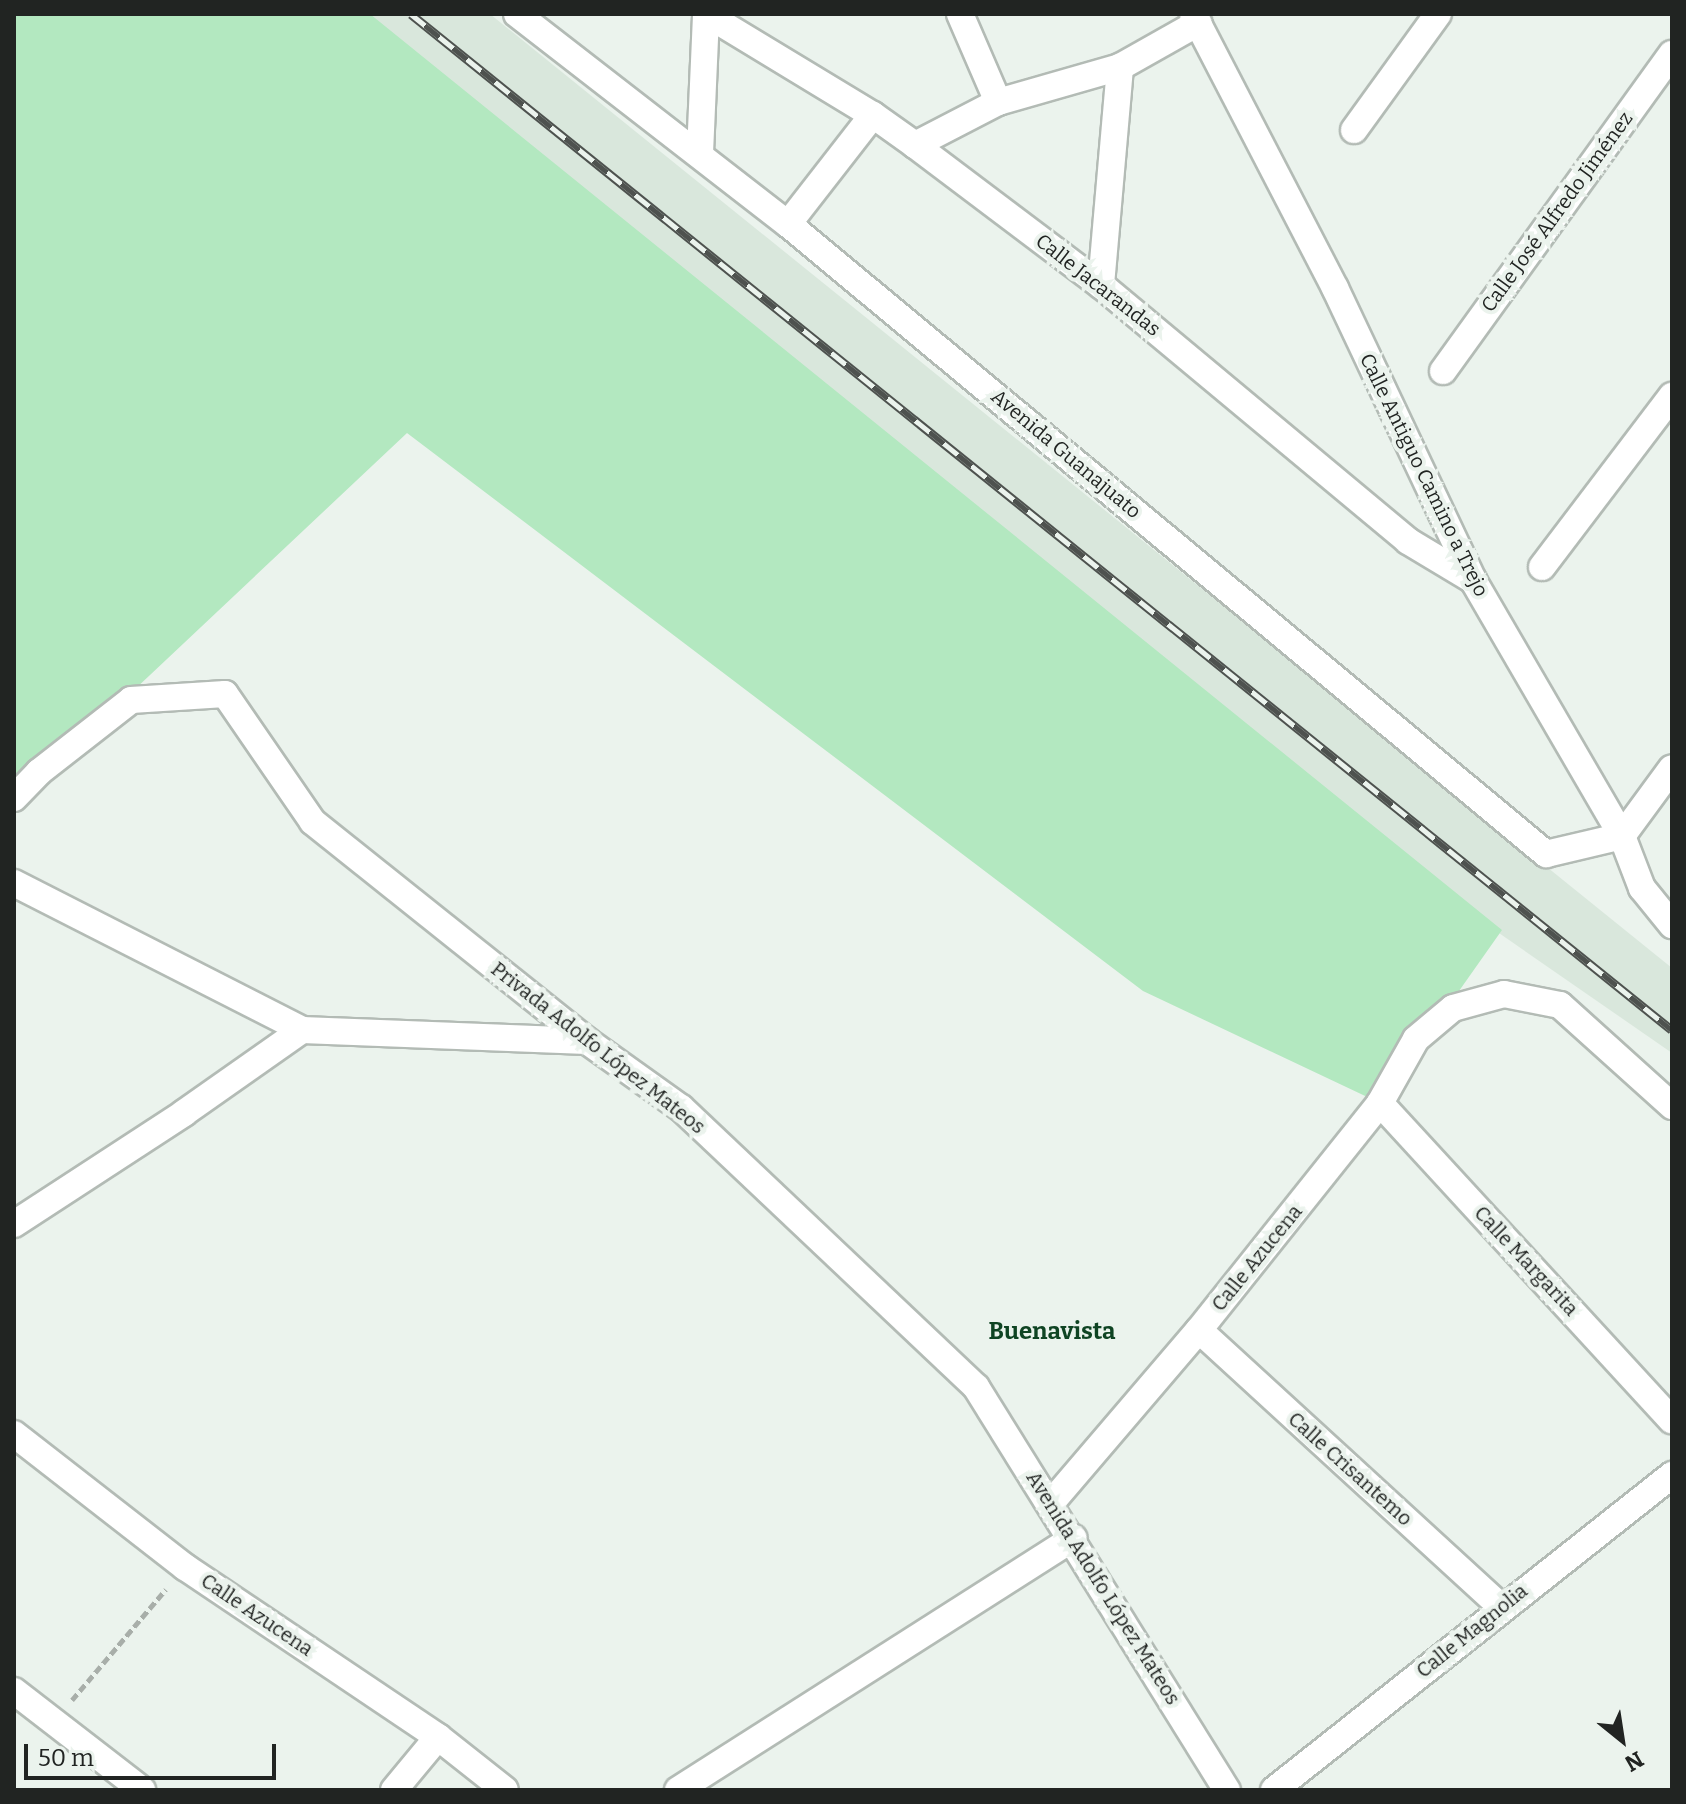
<!DOCTYPE html>
<meta charset="utf-8">
<style>
body{margin:0}
#map{position:relative;width:1686px;height:1804px;overflow:hidden;background:#ebf3ed;font-family:Bitter,serif}
div>[style]{position:absolute}
.built>*{inset:0;background:#d9e7dc}
.green>*{inset:0;background:#b3e8c0}
.path>*{height:5px;margin-top:-2.5px;transform-origin:0;background:repeating-linear-gradient(90deg,#a8aea9 0 8px,transparent 0 12px)}
.roads{filter:drop-shadow(2px 0 #b3bbb5) drop-shadow(-2px 0 #b3bbb5) drop-shadow(0 2px #b3bbb5) drop-shadow(0 -2px #b3bbb5)}
.street>*{height:26px;margin:-13px;padding:0 13px;transform-origin:13px;border-radius:13px;background:#fff}
.rail>*{height:9px;margin-top:-4.5px;transform-origin:0;background:repeating-linear-gradient(90deg,#ebf3ed 0 18px,#4e524f 0 36px);box-sizing:border-box;border-block:2px solid #4e524f}
span{translate:-50% -50%;white-space:nowrap;text-align:center;line-height:1.15;-webkit-text-stroke:8px #ebf3ed;paint-order:stroke}
.street-label{font-size:20px;color:#212422}
.quarter-label{font-size:24px;color:#0f4423;font-weight:700}
.frame{position:absolute;inset:0;border:16px solid #212422;pointer-events:none}
.north{position:absolute;left:1582px;top:1700px;width:80px;height:80px;-webkit-text-stroke:6px #ebf3ed;paint-order:stroke;rotate:150deg;font-size:22px;font-weight:700;line-height:32px;text-align:center;color:#212422}
.north::after{content:'';display:block;margin:auto;width:28px;height:36px;background:#212422;clip-path:polygon(50% 0,100% 100%,50% 72%,0 100%)}
.scale{position:absolute;left:24px;top:1744px;width:252px;height:36px;box-sizing:border-box;border:4px solid #212422;border-top:0;padding-left:10px;font-size:24px;line-height:28px;white-space:nowrap;color:#212422;-webkit-text-stroke:6px #ebf3ed;paint-order:stroke}
</style>
<div id="map">
<div class="built">
<div style="clip-path:polygon(340px 14px,490px 14px,1672px 968px,1672px 1053px,1395px 861px)"></div>
</div>
<div class="green">
<div style="clip-path:polygon(14px 14px,370px 14px,1502px 930px,1380px 1103px,1143px 991px,407px 433px,14px 803px)"></div>
</div>
<div class="path">
<div style="left:72px;top:1700px;width:145px;rotate:-49.7deg"></div>
</div>
<div class="roads">
<div class="street">
<div style="left:517px;top:14px;width:343px;rotate:37.8deg"></div>
<div style="left:788px;top:224px;width:986px;rotate:39.73deg"></div>
<div style="left:1546px;top:854px;width:78px;rotate:-13.3deg"></div>
<div style="left:1622px;top:836px;width:84px;rotate:-53.7deg"></div>
<div style="left:706px;top:14px;width:195px;rotate:31.2deg"></div>
<div style="left:873px;top:115px;width:52px;rotate:35.5deg"></div>
<div style="left:915px;top:145px;width:233px;rotate:37deg"></div>
<div style="left:1101px;top:285px;width:400px;rotate:39.8deg"></div>
<div style="left:1408px;top:541px;width:76px;rotate:31deg"></div>
<div style="left:960px;top:14px;width:96px;rotate:66.6deg"></div>
<div style="left:1193px;top:14px;width:309px;rotate:62.6deg"></div>
<div style="left:1335px;top:288px;width:323px;rotate:64.7deg"></div>
<div style="left:1473px;top:580px;width:296px;rotate:59.8deg"></div>
<div style="left:1622px;top:836px;width:56px;rotate:69deg"></div>
<div style="left:1642px;top:888px;width:48px;rotate:51deg"></div>
<div style="left:1354px;top:130px;width:143px;rotate:-54.1deg"></div>
<div style="left:915px;top:145px;width:93px;rotate:-27.4deg"></div>
<div style="left:998px;top:102px;width:127px;rotate:-16deg"></div>
<div style="left:1120px;top:67px;width:90px;rotate:-29.4deg"></div>
<div style="left:700px;top:153px;width:139px;rotate:-87.5deg"></div>
<div style="left:788px;top:224px;width:138px;rotate:-52.1deg"></div>
<div style="left:1101px;top:285px;width:219px;rotate:-85deg"></div>
<div style="left:1443px;top:371px;width:391px;rotate:-54.2deg"></div>
<div style="left:1542px;top:567px;width:215px;rotate:-52.8deg"></div>
<div style="left:14px;top:798px;width:36px;rotate:-46deg"></div>
<div style="left:39px;top:772px;width:117px;rotate:-38deg"></div>
<div style="left:131px;top:700px;width:94px;rotate:-3.7deg"></div>
<div style="left:225px;top:694px;width:155px;rotate:55.5deg"></div>
<div style="left:313px;top:822px;width:351px;rotate:38.6deg"></div>
<div style="left:587px;top:1041px;width:115px;rotate:35.5deg"></div>
<div style="left:681px;top:1108px;width:406px;rotate:43.4deg"></div>
<div style="left:976px;top:1387px;width:475px;rotate:58.1deg"></div>
<div style="left:14px;top:883px;width:323px;rotate:27deg"></div>
<div style="left:1380px;top:1103px;width:431px;rotate:47.4deg"></div>
<div style="left:14px;top:1224px;width:203px;rotate:-33.1deg"></div>
<div style="left:184px;top:1113px;width:144px;rotate:-35.1deg"></div>
<div style="left:302px;top:1030px;width:285px;rotate:2.2deg"></div>
<div style="left:1199px;top:1330px;width:410px;rotate:42.5deg"></div>
<div style="left:14px;top:1434px;width:217px;rotate:37.9deg"></div>
<div style="left:185px;top:1567px;width:305px;rotate:33.9deg"></div>
<div style="left:438px;top:1737px;width:85px;rotate:38.3deg"></div>
<div style="left:1051px;top:1503px;width:228px;rotate:-49.5deg"></div>
<div style="left:1199px;top:1330px;width:290px;rotate:-51.4deg"></div>
<div style="left:1380px;top:1103px;width:73px;rotate:-60.6deg"></div>
<div style="left:1416px;top:1039px;width:48px;rotate:-40deg"></div>
<div style="left:1453px;top:1008px;width:53px;rotate:-15.4deg"></div>
<div style="left:1504px;top:994px;width:57px;rotate:11.1deg"></div>
<div style="left:1560px;top:1005px;width:151px;rotate:42deg"></div>
<div style="left:14px;top:1691px;width:162px;rotate:37.7deg"></div>
<div style="left:394px;top:1790px;width:69px;rotate:-50.3deg"></div>
<div style="left:678px;top:1790px;width:469px;rotate:-32.5deg"></div>
<div style="left:1274px;top:1790px;width:508px;rotate:-38.36deg"></div>
</div>
</div>
<div class="rail">
<div style="left:411px;top:14px;width:1619px;rotate:38.86deg"></div>
</div>
<div class="street-label">
<span style="left:1557px;top:212px;rotate:-54deg">Calle José Alfredo Jiménez</span>
<span style="left:1098px;top:285px;rotate:38deg">Calle Jacarandas</span>
<span style="left:1066px;top:454px;rotate:40deg">Avenida Guanajuato</span>
<span style="left:1424px;top:475px;rotate:64deg">Calle Antiguo Camino a Trejo</span>
<span style="left:598px;top:1048px;rotate:38deg">Privada Adolfo López Mateos</span>
<span style="left:1257px;top:1258px;rotate:-51deg">Calle Azucena</span>
<span style="left:1526px;top:1261px;rotate:47deg">Calle Margarita</span>
<span style="left:1350px;top:1469px;rotate:42deg">Calle Crisantemo</span>
<span style="left:1103px;top:1588px;rotate:58deg">Avenida Adolfo López Mateos</span>
<span style="left:257px;top:1615px;rotate:34deg">Calle Azucena</span>
<span style="left:1472px;top:1631px;rotate:-39deg">Calle Magnolia</span>
</div>
<div class="quarter-label">
<span style="left:1052px;top:1332px">Buenavista</span>
</div>
<div class="frame"></div>
<div class="north">N</div>
<div class="scale">50 m</div>
</div>
